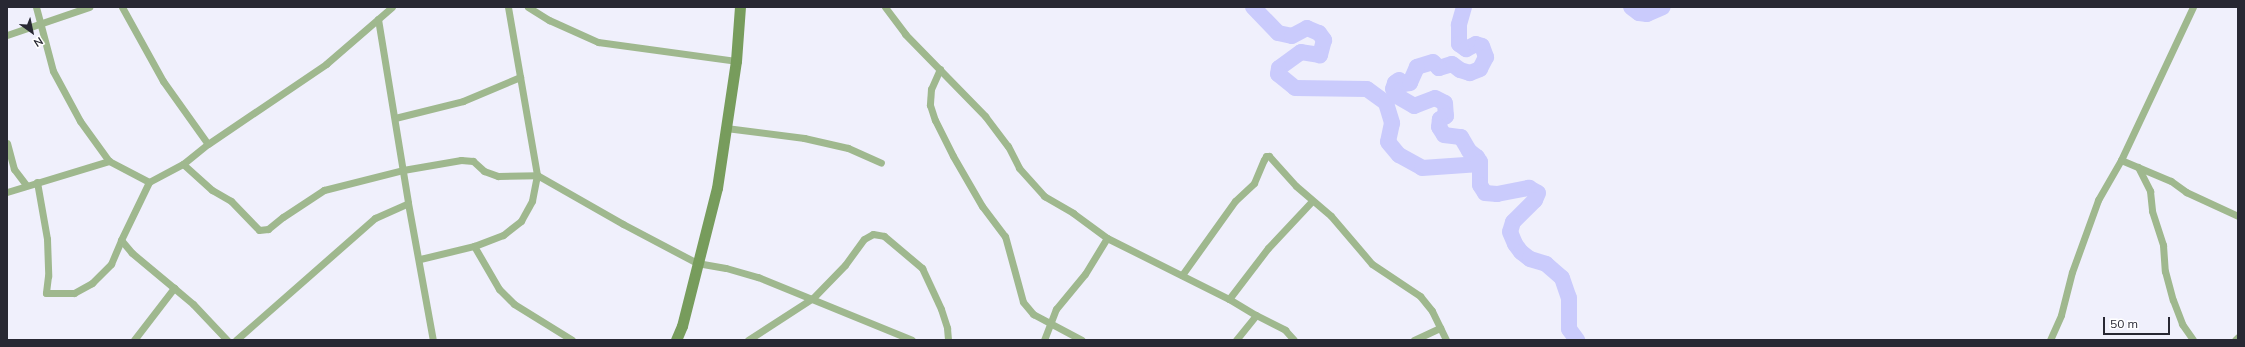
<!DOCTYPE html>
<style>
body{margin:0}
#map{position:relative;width:2245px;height:347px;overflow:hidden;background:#f0f0fc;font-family:Mulish,sans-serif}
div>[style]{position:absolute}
.river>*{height:16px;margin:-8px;padding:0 8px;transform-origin:8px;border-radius:8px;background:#cacbfc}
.street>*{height:7px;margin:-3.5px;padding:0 3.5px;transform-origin:3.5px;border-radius:3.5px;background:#9fb88e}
.secondary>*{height:11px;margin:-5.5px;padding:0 5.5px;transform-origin:5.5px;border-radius:5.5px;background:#779c5c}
span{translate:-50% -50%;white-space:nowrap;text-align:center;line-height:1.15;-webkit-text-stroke:3px #fff;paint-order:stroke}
.frame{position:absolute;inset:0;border:8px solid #282833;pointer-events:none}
.north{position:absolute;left:12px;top:12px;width:40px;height:40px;-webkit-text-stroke:3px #fff;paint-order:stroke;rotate:147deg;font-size:11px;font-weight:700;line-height:16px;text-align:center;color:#282833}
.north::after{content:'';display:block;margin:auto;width:14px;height:18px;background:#282833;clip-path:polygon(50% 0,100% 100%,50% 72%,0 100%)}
.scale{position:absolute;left:2103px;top:317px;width:67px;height:18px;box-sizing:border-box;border:2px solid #282833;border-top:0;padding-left:5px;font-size:12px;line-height:14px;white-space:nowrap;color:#282833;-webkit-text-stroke:3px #fff;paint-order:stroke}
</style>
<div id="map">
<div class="river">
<div style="left:1253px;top:7px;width:36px;rotate:46deg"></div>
<div style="left:1278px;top:33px;width:14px;rotate:12deg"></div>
<div style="left:1292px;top:36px;width:17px;rotate:-28deg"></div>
<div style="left:1307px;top:28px;width:13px;rotate:23deg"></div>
<div style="left:1319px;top:33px;width:9px;rotate:54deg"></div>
<div style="left:1324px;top:40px;width:16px;rotate:105deg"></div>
<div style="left:1320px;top:55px;width:19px;rotate:-171deg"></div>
<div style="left:1301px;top:52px;width:27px;rotate:144deg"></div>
<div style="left:1279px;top:68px;width:6px;rotate:99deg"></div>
<div style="left:1278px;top:74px;width:22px;rotate:39deg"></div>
<div style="left:1295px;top:88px;width:72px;rotate:0.8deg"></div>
<div style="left:1367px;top:89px;width:24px;rotate:36deg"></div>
<div style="left:1386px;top:103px;width:21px;rotate:73deg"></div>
<div style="left:1392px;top:123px;width:19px;rotate:102deg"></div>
<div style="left:1388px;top:142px;width:17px;rotate:50deg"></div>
<div style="left:1399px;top:155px;width:26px;rotate:29deg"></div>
<div style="left:1422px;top:168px;width:58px;rotate:-3.9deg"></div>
<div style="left:1464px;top:7px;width:19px;rotate:106deg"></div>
<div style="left:1459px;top:25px;width:19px;rotate:90deg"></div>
<div style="left:1459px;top:44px;width:9px;rotate:36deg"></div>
<div style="left:1466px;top:49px;width:11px;rotate:-27deg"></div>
<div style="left:1476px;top:44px;width:6px;rotate:18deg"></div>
<div style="left:1482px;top:46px;width:12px;rotate:70deg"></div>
<div style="left:1486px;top:57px;width:13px;rotate:117deg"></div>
<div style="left:1480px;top:69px;width:11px;rotate:158deg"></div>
<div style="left:1470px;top:73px;width:10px;rotate:-163deg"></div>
<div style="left:1460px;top:70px;width:10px;rotate:-143deg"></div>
<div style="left:1452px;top:64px;width:14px;rotate:163deg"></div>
<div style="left:1439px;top:68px;width:8px;rotate:-135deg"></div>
<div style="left:1433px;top:62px;width:17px;rotate:163deg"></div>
<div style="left:1417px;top:67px;width:17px;rotate:114deg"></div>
<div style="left:1410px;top:83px;width:6px;rotate:171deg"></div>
<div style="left:1404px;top:84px;width:6px;rotate:-141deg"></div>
<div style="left:1399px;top:80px;width:5px;rotate:143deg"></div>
<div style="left:1395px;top:83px;width:6px;rotate:108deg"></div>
<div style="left:1393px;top:89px;width:8px;rotate:60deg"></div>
<div style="left:1397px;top:96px;width:20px;rotate:30deg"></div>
<div style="left:1414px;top:106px;width:22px;rotate:-21deg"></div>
<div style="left:1435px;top:98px;width:11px;rotate:27deg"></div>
<div style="left:1445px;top:103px;width:13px;rotate:86deg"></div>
<div style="left:1446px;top:116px;width:7px;rotate:153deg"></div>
<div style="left:1440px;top:119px;width:8px;rotate:97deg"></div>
<div style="left:1439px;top:127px;width:9px;rotate:58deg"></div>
<div style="left:1444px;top:135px;width:17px;rotate:7deg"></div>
<div style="left:1461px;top:137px;width:16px;rotate:60deg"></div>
<div style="left:1469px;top:151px;width:10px;rotate:37deg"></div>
<div style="left:1477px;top:157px;width:6px;rotate:59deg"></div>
<div style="left:1480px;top:162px;width:23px;rotate:90deg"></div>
<div style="left:1480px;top:185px;width:9px;rotate:58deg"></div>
<div style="left:1485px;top:193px;width:12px;rotate:5deg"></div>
<div style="left:1497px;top:194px;width:33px;rotate:-11deg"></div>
<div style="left:1529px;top:188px;width:10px;rotate:29deg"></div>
<div style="left:1538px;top:193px;width:8px;rotate:113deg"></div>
<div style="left:1535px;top:200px;width:31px;rotate:135deg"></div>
<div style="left:1513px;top:222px;width:10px;rotate:107deg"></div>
<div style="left:1510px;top:232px;width:13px;rotate:67deg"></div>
<div style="left:1515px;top:244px;width:10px;rotate:53deg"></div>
<div style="left:1521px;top:252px;width:11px;rotate:38deg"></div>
<div style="left:1530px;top:259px;width:17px;rotate:17deg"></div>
<div style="left:1546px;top:264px;width:21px;rotate:41deg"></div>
<div style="left:1562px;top:278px;width:21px;rotate:71deg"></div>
<div style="left:1569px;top:298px;width:31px;rotate:90deg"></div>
<div style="left:1569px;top:329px;width:14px;rotate:54deg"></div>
<div style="left:1631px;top:7px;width:10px;rotate:37deg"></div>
<div style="left:1639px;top:13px;width:8px;rotate:7deg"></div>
<div style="left:1647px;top:14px;width:17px;rotate:-24deg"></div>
</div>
<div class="street">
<div style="left:36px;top:7px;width:66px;rotate:75.1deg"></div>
<div style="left:53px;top:71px;width:57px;rotate:61.6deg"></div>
<div style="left:80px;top:121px;width:49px;rotate:54.1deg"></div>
<div style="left:122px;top:7px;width:85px;rotate:61deg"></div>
<div style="left:163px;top:81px;width:77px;rotate:54.5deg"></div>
<div style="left:508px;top:7px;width:170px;rotate:80.2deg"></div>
<div style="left:537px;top:175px;width:99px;rotate:29.7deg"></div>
<div style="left:623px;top:224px;width:84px;rotate:27.8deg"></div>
<div style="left:697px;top:263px;width:29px;rotate:10deg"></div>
<div style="left:726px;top:268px;width:33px;rotate:16deg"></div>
<div style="left:758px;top:277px;width:166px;rotate:22.2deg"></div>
<div style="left:528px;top:7px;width:25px;rotate:32deg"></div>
<div style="left:549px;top:20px;width:54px;rotate:24.2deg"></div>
<div style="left:598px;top:42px;width:139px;rotate:7.8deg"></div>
<div style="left:885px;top:7px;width:34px;rotate:53deg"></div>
<div style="left:905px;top:34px;width:115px;rotate:45.7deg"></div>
<div style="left:985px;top:116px;width:38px;rotate:53deg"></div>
<div style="left:1008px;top:146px;width:25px;rotate:63deg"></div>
<div style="left:1019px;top:168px;width:38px;rotate:48deg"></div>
<div style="left:1044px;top:196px;width:34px;rotate:30deg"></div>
<div style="left:1073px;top:213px;width:42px;rotate:36.3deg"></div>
<div style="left:1107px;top:238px;width:136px;rotate:26.6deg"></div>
<div style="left:1229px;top:299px;width:31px;rotate:31deg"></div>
<div style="left:1256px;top:315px;width:33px;rotate:27deg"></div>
<div style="left:1285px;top:330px;width:13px;rotate:48deg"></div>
<div style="left:378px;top:19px;width:186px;rotate:80.7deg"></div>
<div style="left:408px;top:203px;width:139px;rotate:79.7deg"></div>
<div style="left:7px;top:35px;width:87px;rotate:-18.9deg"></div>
<div style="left:940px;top:69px;width:22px;rotate:114deg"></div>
<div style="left:931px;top:89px;width:16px;rotate:94deg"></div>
<div style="left:930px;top:105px;width:16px;rotate:72deg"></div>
<div style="left:935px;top:120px;width:40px;rotate:63.4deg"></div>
<div style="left:953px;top:156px;width:58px;rotate:59.9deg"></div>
<div style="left:982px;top:206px;width:38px;rotate:53deg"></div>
<div style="left:1005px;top:236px;width:68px;rotate:74.7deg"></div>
<div style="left:1023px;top:302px;width:16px;rotate:50deg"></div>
<div style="left:1033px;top:314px;width:55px;rotate:28deg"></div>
<div style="left:395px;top:118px;width:70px;rotate:-14deg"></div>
<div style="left:463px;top:101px;width:62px;rotate:-22.8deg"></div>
<div style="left:726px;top:128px;width:79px;rotate:7.3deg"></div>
<div style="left:804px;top:138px;width:45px;rotate:12.8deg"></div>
<div style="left:848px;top:148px;width:36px;rotate:24deg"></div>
<div style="left:7px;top:143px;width:27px;rotate:75deg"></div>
<div style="left:14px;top:169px;width:20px;rotate:53deg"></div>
<div style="left:2121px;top:160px;width:54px;rotate:22.8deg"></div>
<div style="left:2171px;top:181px;width:19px;rotate:36deg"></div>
<div style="left:2186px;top:192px;width:57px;rotate:24.8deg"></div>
<div style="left:183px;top:164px;width:39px;rotate:42deg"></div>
<div style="left:212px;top:190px;width:22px;rotate:30deg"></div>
<div style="left:231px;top:201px;width:40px;rotate:46deg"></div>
<div style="left:259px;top:230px;width:9px;rotate:-6deg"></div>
<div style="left:268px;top:229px;width:19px;rotate:-39deg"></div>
<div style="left:283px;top:217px;width:49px;rotate:-33.4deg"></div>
<div style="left:324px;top:190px;width:81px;rotate:-14.2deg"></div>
<div style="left:403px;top:170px;width:59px;rotate:-9.8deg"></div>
<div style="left:461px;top:160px;width:12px;rotate:5deg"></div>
<div style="left:473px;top:161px;width:15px;rotate:42deg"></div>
<div style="left:484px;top:171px;width:15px;rotate:20deg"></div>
<div style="left:498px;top:176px;width:39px;rotate:-1deg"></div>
<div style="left:537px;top:175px;width:26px;rotate:101deg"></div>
<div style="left:532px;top:201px;width:23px;rotate:119deg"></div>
<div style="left:521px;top:221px;width:23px;rotate:142deg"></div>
<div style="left:503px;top:235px;width:31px;rotate:159deg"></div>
<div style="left:2138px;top:167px;width:27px;rotate:63deg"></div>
<div style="left:2150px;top:191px;width:20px;rotate:84deg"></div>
<div style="left:2152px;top:211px;width:36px;rotate:72deg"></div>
<div style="left:2163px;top:245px;width:26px;rotate:86deg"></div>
<div style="left:2165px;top:271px;width:30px;rotate:75deg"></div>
<div style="left:2173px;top:300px;width:26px;rotate:69deg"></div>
<div style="left:2182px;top:324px;width:19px;rotate:55deg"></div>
<div style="left:37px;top:182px;width:58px;rotate:80deg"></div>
<div style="left:47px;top:239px;width:37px;rotate:88deg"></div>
<div style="left:48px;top:276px;width:17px;rotate:97deg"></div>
<div style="left:46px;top:293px;width:28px"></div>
<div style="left:74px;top:293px;width:21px;rotate:-29deg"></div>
<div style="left:92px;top:283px;width:27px;rotate:-45deg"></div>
<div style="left:111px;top:264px;width:26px;rotate:-67deg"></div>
<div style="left:7px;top:192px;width:107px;rotate:-16.9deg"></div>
<div style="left:109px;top:161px;width:45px;rotate:27.7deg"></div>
<div style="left:420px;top:259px;width:56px;rotate:-13.5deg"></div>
<div style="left:474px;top:246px;width:50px;rotate:59.8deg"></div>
<div style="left:499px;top:289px;width:21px;rotate:45deg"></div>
<div style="left:514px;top:304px;width:68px;rotate:31.8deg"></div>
<div style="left:1182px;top:275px;width:91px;rotate:-54.4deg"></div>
<div style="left:1235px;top:201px;width:26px;rotate:-43deg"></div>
<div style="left:1254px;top:183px;width:25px;rotate:-67deg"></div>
<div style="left:1264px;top:160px;width:4px;rotate:-63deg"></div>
<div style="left:1266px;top:156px;width:3px"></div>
<div style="left:1269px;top:156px;width:40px;rotate:48deg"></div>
<div style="left:1296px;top:186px;width:46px;rotate:40.6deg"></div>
<div style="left:1331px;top:216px;width:63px;rotate:49.5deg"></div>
<div style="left:1372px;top:264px;width:58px;rotate:33.7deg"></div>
<div style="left:1420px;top:296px;width:19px;rotate:51deg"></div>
<div style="left:1432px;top:311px;width:32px;rotate:64deg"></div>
<div style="left:174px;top:288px;width:25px;rotate:40deg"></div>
<div style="left:193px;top:304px;width:50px;rotate:46.6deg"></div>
<div style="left:1229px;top:299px;width:64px;rotate:-52.6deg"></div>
<div style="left:1268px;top:248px;width:64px;rotate:-46.9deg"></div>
<div style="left:134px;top:340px;width:66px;rotate:-52.4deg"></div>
<div style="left:174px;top:288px;width:55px;rotate:-140.2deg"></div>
<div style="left:132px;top:253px;width:17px;rotate:-130deg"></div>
<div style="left:121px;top:240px;width:64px;rotate:-64.2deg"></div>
<div style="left:149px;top:182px;width:38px;rotate:-28deg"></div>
<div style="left:183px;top:164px;width:32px;rotate:-39deg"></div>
<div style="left:208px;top:144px;width:143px;rotate:-34.1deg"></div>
<div style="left:326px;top:64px;width:87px;rotate:-40.8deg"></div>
<div style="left:236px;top:340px;width:185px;rotate:-41.3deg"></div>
<div style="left:375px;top:218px;width:36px;rotate:-24deg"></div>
<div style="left:748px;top:340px;width:77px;rotate:-32.9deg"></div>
<div style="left:813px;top:298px;width:46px;rotate:-45.9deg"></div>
<div style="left:845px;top:265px;width:32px;rotate:-54deg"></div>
<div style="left:864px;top:239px;width:10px;rotate:-29deg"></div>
<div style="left:873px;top:234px;width:11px;rotate:10deg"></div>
<div style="left:884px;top:236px;width:50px;rotate:40.1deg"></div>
<div style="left:922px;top:268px;width:45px;rotate:65.1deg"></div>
<div style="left:941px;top:309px;width:20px;rotate:72deg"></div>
<div style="left:947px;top:328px;width:12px;rotate:85deg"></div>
<div style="left:1044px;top:340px;width:33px;rotate:-69deg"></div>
<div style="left:1056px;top:309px;width:45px;rotate:-50.4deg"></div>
<div style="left:1085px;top:274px;width:42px;rotate:-58.6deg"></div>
<div style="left:1236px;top:340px;width:32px;rotate:-51deg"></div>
<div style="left:1414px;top:340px;width:29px;rotate:-25deg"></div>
<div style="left:2050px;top:340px;width:27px;rotate:-66deg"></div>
<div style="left:2061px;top:315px;width:44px;rotate:-75.7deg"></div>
<div style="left:2072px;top:272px;width:77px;rotate:-70.1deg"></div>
<div style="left:2098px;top:200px;width:46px;rotate:-60.1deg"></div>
<div style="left:2121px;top:160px;width:169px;rotate:-64.8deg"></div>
<div style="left:2235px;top:340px;width:4px;rotate:-45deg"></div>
</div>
<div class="secondary">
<div style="left:676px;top:340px;width:15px;rotate:-67deg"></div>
<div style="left:682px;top:326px;width:142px;rotate:-75.8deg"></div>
<div style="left:717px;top:188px;width:128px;rotate:-81.5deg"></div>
<div style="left:736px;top:61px;width:54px;rotate:-85.8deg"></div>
</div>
<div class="frame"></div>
<div class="north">N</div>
<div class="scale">50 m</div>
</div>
